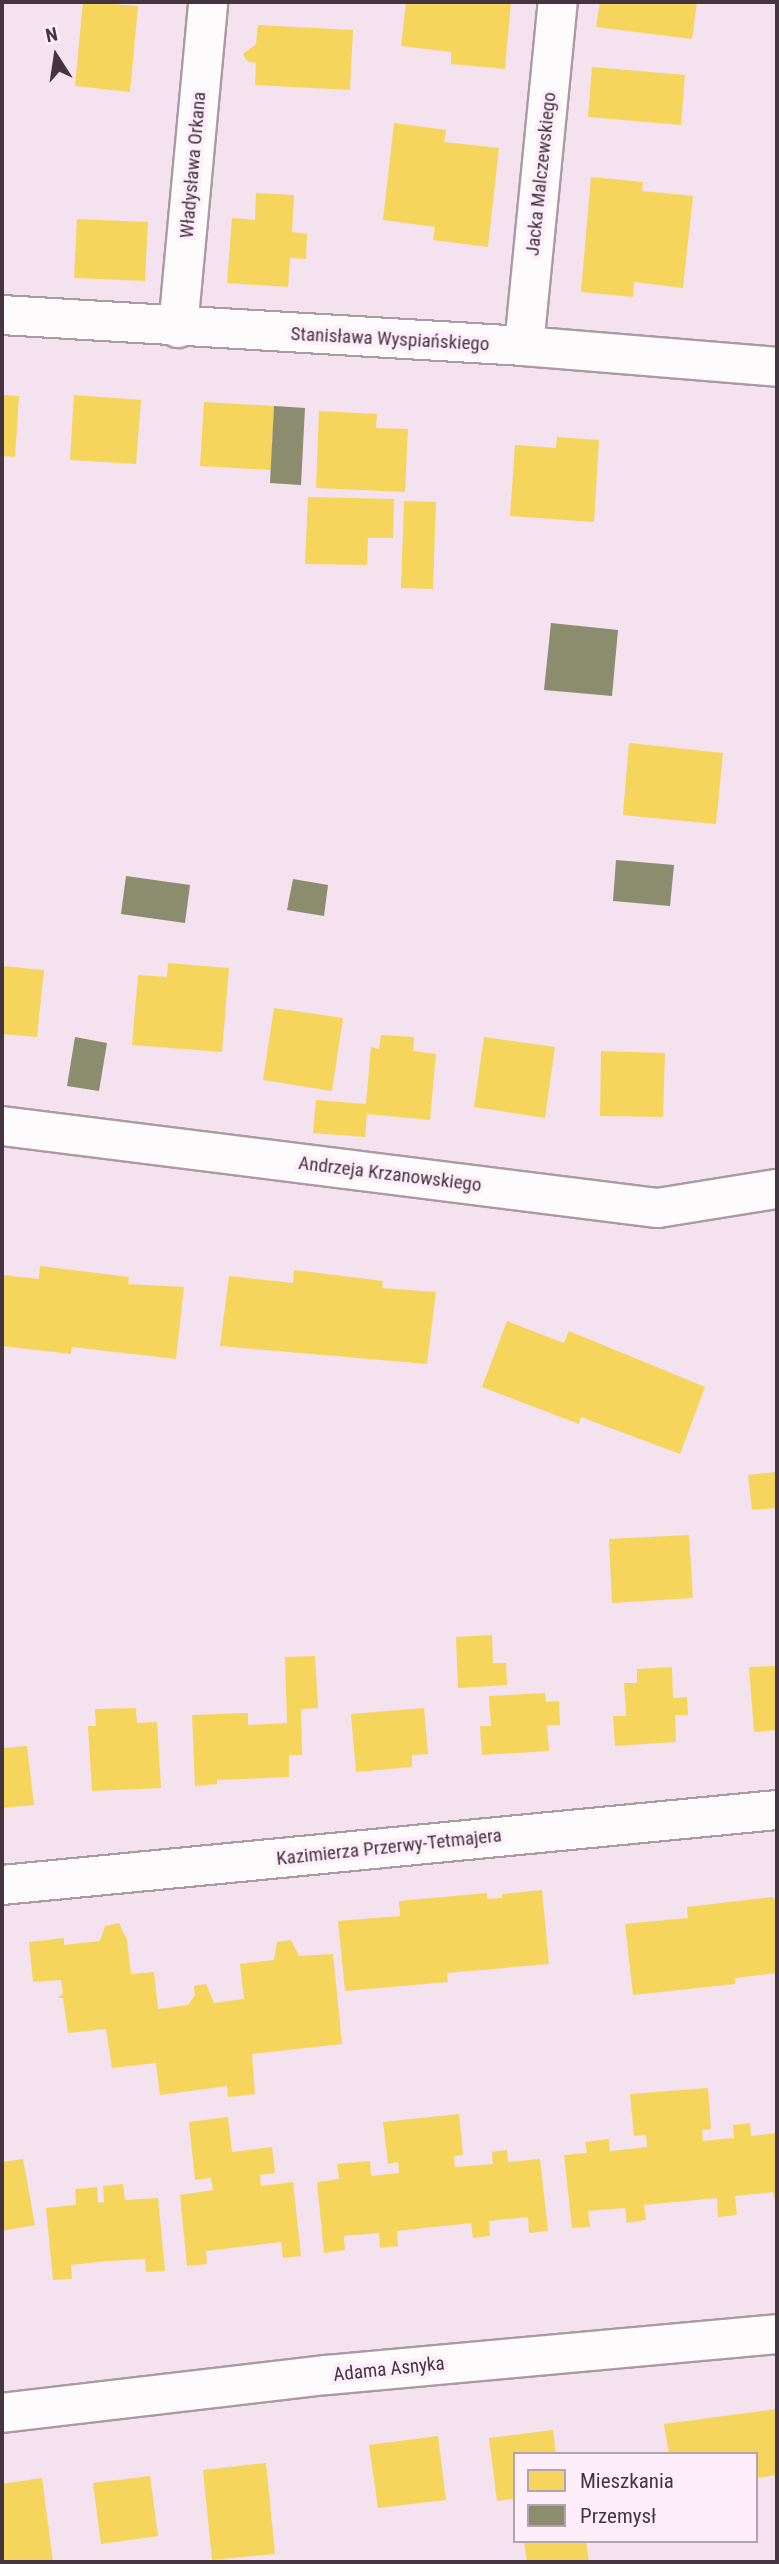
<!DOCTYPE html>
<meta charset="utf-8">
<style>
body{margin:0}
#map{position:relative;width:779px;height:2564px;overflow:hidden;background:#f4e2ee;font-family:"Roboto Condensed",sans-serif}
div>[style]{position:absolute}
.homes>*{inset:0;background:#f6d55c}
.industry>*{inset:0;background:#8c8c6e}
.roads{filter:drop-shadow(2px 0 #a99aa4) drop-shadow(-2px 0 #a99aa4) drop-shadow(0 2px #a99aa4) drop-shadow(0 -2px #a99aa4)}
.minor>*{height:38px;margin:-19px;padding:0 19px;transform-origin:19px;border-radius:19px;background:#fdfbfc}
span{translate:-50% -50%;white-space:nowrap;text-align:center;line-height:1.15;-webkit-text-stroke:7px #feeef9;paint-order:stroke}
.street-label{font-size:19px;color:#453541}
.frame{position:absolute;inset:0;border:4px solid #453541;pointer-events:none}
.legend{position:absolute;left:513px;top:2452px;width:245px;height:91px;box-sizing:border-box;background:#feeef9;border:2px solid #b4a4af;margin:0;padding:9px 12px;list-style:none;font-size:21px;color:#453541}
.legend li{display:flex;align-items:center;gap:14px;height:35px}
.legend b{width:35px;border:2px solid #b4a4af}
.north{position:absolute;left:21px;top:21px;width:70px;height:70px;-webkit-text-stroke:5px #feeef9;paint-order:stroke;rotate:348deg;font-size:19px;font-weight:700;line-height:28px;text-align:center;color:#453541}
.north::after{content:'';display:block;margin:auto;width:24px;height:32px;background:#453541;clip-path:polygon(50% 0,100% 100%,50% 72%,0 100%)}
</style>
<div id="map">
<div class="homes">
<div style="clip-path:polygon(83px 2px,138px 6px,130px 92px,75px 86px)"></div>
<div style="clip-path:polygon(406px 2px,511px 2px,505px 69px,451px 64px,451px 52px,401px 46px)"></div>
<div style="clip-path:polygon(600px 2px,697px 2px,692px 39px,596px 27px)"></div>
<div style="clip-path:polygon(258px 25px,353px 30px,350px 90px,255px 85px,256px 63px,247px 61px,243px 54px,256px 44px)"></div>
<div style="clip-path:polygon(592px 67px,685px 75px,681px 125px,588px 117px)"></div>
<div style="clip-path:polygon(394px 123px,446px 130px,444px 142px,499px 148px,488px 247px,433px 240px,435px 227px,383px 220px)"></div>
<div style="clip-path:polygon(591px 177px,643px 182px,642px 191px,693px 196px,683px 288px,634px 282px,633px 297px,581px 292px)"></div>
<div style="clip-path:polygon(256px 193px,294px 195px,292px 232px,307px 234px,306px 259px,290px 258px,288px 287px,227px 283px,232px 218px,255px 220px)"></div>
<div style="clip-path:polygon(77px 219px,148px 222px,145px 281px,74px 278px)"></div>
<div style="clip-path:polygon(2px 395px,19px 396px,15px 457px,2px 456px)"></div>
<div style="clip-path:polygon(74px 395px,141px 400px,136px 464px,70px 460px)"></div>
<div style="clip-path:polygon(204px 402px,274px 406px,271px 470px,200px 466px)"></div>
<div style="clip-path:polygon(319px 411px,377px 414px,376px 428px,408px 429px,405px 492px,316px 488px)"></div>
<div style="clip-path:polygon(557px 437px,599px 440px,594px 522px,510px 516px,515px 445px,556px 448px)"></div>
<div style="clip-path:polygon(308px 497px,394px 499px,393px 538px,368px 538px,367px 565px,305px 564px)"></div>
<div style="clip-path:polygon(404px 501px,436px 502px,433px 589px,401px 588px)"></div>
<div style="clip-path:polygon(629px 743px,723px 753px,716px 824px,623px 815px)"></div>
<div style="clip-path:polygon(168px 963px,229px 968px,222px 1052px,132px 1045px,138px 975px,167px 977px)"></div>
<div style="clip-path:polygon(2px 966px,44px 970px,37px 1037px,2px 1034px)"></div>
<div style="clip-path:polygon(274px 1008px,343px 1018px,332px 1091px,263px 1080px)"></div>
<div style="clip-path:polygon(381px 1035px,414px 1037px,413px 1051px,436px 1054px,430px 1120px,367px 1114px,365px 1137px,313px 1133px,316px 1100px,366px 1104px,371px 1047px,379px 1049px)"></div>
<div style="clip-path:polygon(484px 1037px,555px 1047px,545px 1118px,474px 1107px)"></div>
<div style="clip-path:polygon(601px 1051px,665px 1053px,663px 1117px,600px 1116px)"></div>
<div style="clip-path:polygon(40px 1266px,129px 1277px,128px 1284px,184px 1287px,176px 1359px,72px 1347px,71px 1354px,2px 1346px,2px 1275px,39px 1279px)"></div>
<div style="clip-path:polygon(294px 1270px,383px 1281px,382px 1288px,436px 1292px,427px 1364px,220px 1346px,229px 1276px,293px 1283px)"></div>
<div style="clip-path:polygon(507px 1321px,564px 1343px,569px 1331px,705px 1387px,680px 1454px,581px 1417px,579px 1424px,482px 1387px)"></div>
<div style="clip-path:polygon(777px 1472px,777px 1508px,752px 1510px,748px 1475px)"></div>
<div style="clip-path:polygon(689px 1535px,693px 1598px,612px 1603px,609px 1539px)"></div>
<div style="clip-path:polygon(492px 1635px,493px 1663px,506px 1663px,507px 1685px,458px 1688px,456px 1637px)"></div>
<div style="clip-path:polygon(315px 1656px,318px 1708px,301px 1709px,302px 1755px,289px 1755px,289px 1777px,217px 1780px,217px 1784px,195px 1786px,192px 1715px,248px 1713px,248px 1725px,287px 1723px,285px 1657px)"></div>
<div style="clip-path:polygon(777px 1666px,777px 1730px,754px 1732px,749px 1667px)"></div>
<div style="clip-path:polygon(672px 1667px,673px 1698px,687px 1697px,688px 1715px,675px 1715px,676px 1742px,615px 1746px,613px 1716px,626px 1716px,624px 1683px,637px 1683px,637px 1669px)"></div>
<div style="clip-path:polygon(545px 1693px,546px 1702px,559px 1701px,560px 1725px,547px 1725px,549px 1751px,482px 1755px,480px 1726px,491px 1726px,489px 1696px)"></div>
<div style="clip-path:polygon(136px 1708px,137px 1723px,157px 1722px,161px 1788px,92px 1791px,88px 1726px,96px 1726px,95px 1709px)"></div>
<div style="clip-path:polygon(424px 1708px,428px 1754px,412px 1755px,412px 1767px,356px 1772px,351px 1714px)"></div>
<div style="clip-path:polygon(27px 1746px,34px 1805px,2px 1808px,2px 1748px)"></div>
<div style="clip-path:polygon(542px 1890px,549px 1964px,447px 1973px,448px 1982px,345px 1991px,338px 1921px,400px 1916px,399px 1901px,487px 1893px,487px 1899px,502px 1898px,502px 1894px)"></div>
<div style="clip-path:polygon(773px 1897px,777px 1904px,777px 1973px,735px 1978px,735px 1984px,633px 1995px,625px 1924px,688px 1918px,687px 1907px)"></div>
<div style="clip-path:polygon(119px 1923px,127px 1940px,131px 1974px,154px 1972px,158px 2009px,188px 2005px,195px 1995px,194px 1986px,206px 1984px,214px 2003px,244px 1999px,240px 1964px,274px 1960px,277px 1942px,291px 1940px,299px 1956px,333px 1954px,342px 2044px,252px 2054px,255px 2094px,228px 2097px,227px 2086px,160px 2095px,156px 2063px,112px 2068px,106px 2029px,68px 2033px,63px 1998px,58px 1998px,63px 1994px,61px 1980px,33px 1982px,29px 1942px,64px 1938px,64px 1945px,100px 1941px,105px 1926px)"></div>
<div style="clip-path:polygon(708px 2088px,711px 2129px,702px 2130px,703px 2141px,734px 2138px,733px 2125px,750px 2123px,751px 2136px,777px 2133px,777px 2209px,773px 2192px,735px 2196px,737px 2215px,718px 2217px,717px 2198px,644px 2205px,646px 2220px,627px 2223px,625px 2208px,588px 2211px,590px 2227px,572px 2228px,564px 2155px,587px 2153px,585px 2142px,609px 2139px,610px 2151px,647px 2147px,646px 2135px,634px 2136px,630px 2094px)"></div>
<div style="clip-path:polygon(459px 2114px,463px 2155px,454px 2156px,455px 2167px,493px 2164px,492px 2152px,507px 2150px,508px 2162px,540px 2159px,548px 2231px,529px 2233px,528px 2217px,489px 2221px,490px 2236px,473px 2238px,471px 2223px,397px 2231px,398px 2246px,380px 2248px,379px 2233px,344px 2236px,345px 2250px,324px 2253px,317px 2182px,339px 2179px,337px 2164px,370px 2161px,371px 2176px,399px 2173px,398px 2162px,388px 2164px,383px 2122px)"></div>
<div style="clip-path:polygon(228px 2117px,232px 2152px,272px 2147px,275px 2173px,260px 2175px,261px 2186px,293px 2182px,301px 2256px,283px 2258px,281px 2242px,206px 2251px,207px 2264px,187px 2266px,180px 2195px,213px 2190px,211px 2178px,195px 2180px,189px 2122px)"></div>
<div style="clip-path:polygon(23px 2159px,35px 2225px,2px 2231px,2px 2162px)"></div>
<div style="clip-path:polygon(123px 2184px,125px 2200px,158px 2198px,165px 2271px,146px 2272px,145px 2259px,107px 2261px,71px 2265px,72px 2279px,53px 2280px,46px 2208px,76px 2205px,75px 2189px,97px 2187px,98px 2203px,104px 2202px,103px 2186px)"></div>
<div style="clip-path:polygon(777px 2409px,777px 2475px,756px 2478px,756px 2454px,669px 2454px,664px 2424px)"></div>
<div style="clip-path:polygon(553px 2430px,556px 2454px,515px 2454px,515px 2499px,497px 2501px,489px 2438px)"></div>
<div style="clip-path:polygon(438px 2436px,446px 2500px,378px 2508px,369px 2445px)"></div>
<div style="clip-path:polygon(266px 2463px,275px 2554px,212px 2560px,203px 2470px)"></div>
<div style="clip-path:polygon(150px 2476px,158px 2536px,101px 2544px,93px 2483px)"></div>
<div style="clip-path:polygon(42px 2478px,53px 2562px,2px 2562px,2px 2484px)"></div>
<div style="clip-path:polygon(524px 2541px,586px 2541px,589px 2562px,527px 2562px)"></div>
</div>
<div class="industry">
<div style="clip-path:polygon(274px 406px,305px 408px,301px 485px,270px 483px)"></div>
<div style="clip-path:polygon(551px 623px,618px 630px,612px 696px,544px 690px)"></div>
<div style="clip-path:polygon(616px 860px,674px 865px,670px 906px,613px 901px)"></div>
<div style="clip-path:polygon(126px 876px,190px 885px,185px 923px,121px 914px)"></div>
<div style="clip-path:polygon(293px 879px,328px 885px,324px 916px,287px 910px)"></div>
<div style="clip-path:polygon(75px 1037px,107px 1043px,99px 1091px,67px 1086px)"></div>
</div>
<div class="roads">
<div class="minor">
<div style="left:2px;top:315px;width:523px;rotate:3.4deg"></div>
<div style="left:524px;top:346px;width:254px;rotate:4.7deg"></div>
<div style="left:178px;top:328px;width:327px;rotate:-84.7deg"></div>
<div style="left:524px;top:346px;width:346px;rotate:-84.4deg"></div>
<div style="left:2px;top:1126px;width:661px;rotate:7.13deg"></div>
<div style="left:658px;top:1208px;width:121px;rotate:-9.1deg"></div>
<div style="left:2px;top:1885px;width:779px;rotate:-5.53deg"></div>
<div style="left:2px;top:2413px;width:327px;rotate:-6.7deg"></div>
<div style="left:327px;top:2375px;width:452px;rotate:-5.2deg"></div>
</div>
</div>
<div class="street-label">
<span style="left:193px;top:165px;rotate:-85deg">Władysława Orkana</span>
<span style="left:541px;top:174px;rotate:-84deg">Jacka Malczewskiego</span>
<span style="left:390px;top:339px;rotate:3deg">Stanisława Wyspiańskiego</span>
<span style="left:390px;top:1174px;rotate:7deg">Andrzeja Krzanowskiego</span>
<span style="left:389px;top:1847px;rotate:-6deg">Kazimierza Przerwy-Tetmajera</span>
<span style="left:389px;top:2369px;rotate:-6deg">Adama Asnyka</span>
</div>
<div class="frame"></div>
<ul class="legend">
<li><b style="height:19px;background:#f6d55c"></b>Mieszkania</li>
<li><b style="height:19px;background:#8c8c6e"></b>Przemysł</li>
</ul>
<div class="north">N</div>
</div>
